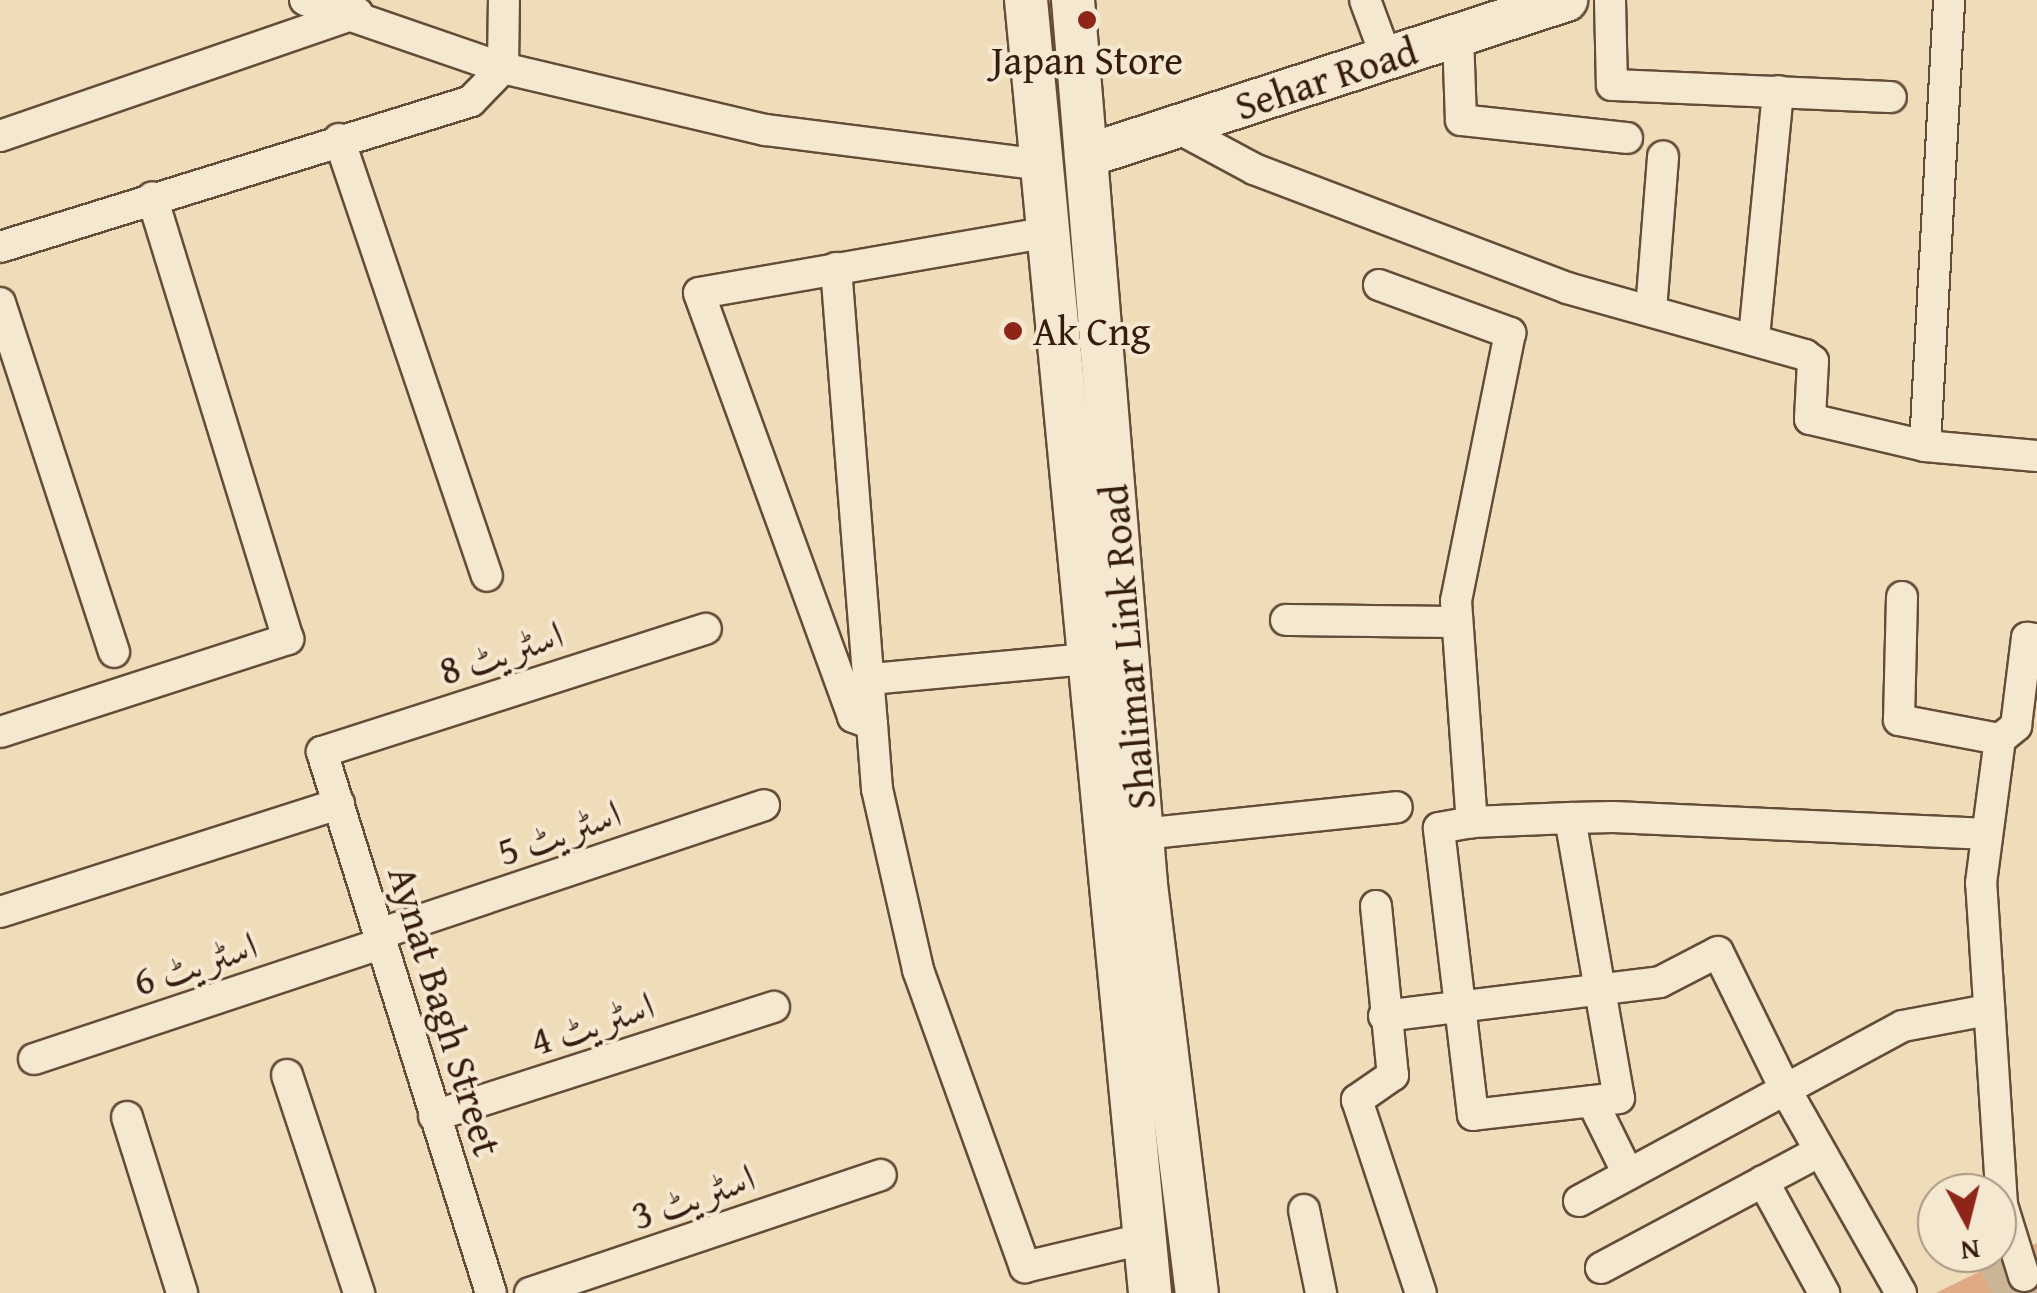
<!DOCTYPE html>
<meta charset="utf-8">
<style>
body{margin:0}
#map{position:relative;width:2037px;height:1293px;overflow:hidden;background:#efdcb8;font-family:"Gentium Book Plus",Amiri,serif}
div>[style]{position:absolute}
.building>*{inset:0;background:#deab84}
.primary-tunnel>*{height:48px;margin-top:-24px;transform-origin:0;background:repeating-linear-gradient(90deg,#cab696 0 48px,transparent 0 72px)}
.roads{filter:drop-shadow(2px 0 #644c38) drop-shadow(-2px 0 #644c38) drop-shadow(0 2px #644c38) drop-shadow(0 -2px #644c38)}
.street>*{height:30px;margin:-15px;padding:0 15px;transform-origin:15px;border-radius:15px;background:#f5e8d1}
.secondary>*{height:42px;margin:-21px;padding:0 21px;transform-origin:21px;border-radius:21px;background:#f5e8d1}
.dots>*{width:28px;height:28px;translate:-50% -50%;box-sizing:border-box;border:5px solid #f5e8d1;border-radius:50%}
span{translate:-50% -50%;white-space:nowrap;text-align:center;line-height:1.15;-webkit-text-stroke:8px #f5e8d1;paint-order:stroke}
.poi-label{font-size:40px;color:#351c0e}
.left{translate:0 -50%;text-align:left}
.street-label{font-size:40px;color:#351c0e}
.north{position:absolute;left:1917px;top:1173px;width:100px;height:100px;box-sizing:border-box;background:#f5e8d1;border:2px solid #a89683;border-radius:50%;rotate:173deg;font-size:28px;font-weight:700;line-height:40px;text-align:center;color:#351c0e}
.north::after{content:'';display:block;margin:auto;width:35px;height:45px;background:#8f2418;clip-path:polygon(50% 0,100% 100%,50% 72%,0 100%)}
</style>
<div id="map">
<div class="building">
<div style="clip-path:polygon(2037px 1243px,2037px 1293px,1936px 1293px)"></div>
</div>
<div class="primary-tunnel">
<div style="left:1992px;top:1293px;width:51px;rotate:-27.1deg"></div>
</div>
<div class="roads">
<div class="street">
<div style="left:305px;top:0;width:209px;rotate:19deg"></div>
<div style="left:503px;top:68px;width:270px;rotate:13.3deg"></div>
<div style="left:766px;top:130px;width:279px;rotate:7.2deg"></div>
<div style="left:1365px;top:0;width:63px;rotate:69.6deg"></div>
<div style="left:1610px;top:0;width:85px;rotate:88.7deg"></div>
<div style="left:1612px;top:85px;width:279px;rotate:2.5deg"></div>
<div style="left:1458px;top:35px;width:85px;rotate:88deg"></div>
<div style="left:1461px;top:120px;width:167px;rotate:6.2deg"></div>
<div style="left:1176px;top:127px;width:89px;rotate:28.3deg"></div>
<div style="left:1254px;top:169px;width:335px;rotate:20.8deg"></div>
<div style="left:1567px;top:288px;width:247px;rotate:15.7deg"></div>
<div style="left:1805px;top:355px;width:10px;rotate:37deg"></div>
<div style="left:1813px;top:361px;width:58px;rotate:93deg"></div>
<div style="left:1810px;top:419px;width:118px;rotate:13.2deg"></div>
<div style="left:1925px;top:446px;width:112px;rotate:5.1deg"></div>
<div style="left:0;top:136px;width:378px;rotate:-19deg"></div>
<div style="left:339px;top:139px;width:461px;rotate:71.3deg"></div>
<div style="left:1049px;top:232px;width:355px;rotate:170.1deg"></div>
<div style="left:699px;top:293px;width:451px;rotate:70deg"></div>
<div style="left:853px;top:717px;width:20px;rotate:20deg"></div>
<div style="left:872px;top:724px;width:65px;rotate:85.6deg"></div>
<div style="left:877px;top:789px;width:186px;rotate:77.2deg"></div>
<div style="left:918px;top:970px;width:316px;rotate:70.2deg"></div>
<div style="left:1025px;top:1267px;width:121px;rotate:-13.3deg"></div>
<div style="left:0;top:247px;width:493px;rotate:-17.2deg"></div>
<div style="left:471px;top:101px;width:46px;rotate:-45.9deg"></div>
<div style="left:503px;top:68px;width:68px;rotate:-89.2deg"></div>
<div style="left:836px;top:268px;width:457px;rotate:85.5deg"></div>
<div style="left:1379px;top:285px;width:140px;rotate:20.1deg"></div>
<div style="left:1510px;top:333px;width:273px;rotate:101.4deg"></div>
<div style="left:1456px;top:601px;width:222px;rotate:85.9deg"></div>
<div style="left:0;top:303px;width:367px;rotate:71.9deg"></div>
<div style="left:1651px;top:310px;width:154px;rotate:-85.5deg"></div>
<div style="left:1754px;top:337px;width:247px;rotate:-84.4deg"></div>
<div style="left:1925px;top:446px;width:447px;rotate:-86.9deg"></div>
<div style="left:1902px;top:597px;width:123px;rotate:91.4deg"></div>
<div style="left:1899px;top:720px;width:103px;rotate:10.7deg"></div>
<div style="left:1286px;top:620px;width:171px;rotate:0.7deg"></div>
<div style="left:871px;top:679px;width:218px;rotate:-5.3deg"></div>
<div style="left:0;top:732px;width:303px;rotate:-17.9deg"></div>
<div style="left:288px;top:639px;width:462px;rotate:-107.1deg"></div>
<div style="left:1570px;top:818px;width:284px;rotate:80.1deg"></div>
<div style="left:1619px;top:1098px;width:147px;rotate:173.4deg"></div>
<div style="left:1473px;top:1115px;width:289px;rotate:-96.8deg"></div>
<div style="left:1439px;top:828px;width:34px;rotate:-10deg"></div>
<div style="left:1472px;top:822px;width:98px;rotate:-2.3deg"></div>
<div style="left:1570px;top:818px;width:43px;rotate:-1.3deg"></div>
<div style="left:1613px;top:817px;width:370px;rotate:2.6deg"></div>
<div style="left:1142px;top:834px;width:256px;rotate:-6deg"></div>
<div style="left:1376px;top:906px;width:170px;rotate:84.3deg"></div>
<div style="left:1393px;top:1075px;width:44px;rotate:145.2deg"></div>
<div style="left:1357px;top:1100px;width:203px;rotate:71.7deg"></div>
<div style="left:0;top:912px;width:356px;rotate:-17.7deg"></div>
<div style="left:379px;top:934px;width:406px;rotate:-18.5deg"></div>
<div style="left:1384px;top:1016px;width:278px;rotate:-7deg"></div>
<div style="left:1660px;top:982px;width:65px;rotate:-27.3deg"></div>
<div style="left:1718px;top:952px;width:150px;rotate:63.9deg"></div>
<div style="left:1784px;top:1087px;width:237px;rotate:60.4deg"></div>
<div style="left:34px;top:1059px;width:367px;rotate:-18.4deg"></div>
<div style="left:287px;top:1075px;width:230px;rotate:71.7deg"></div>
<div style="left:1592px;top:1101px;width:81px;rotate:63.7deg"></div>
<div style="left:434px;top:1116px;width:357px;rotate:-17.8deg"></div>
<div style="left:127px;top:1117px;width:184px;rotate:72.6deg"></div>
<div style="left:1763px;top:1181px;width:128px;rotate:61.4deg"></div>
<div style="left:1579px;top:1201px;width:368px;rotate:-28.4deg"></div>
<div style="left:1903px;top:1026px;width:86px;rotate:-10.7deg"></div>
<div style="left:1304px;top:1210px;width:85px;rotate:78.4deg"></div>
<div style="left:1601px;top:1268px;width:248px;rotate:-28.1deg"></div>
<div style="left:2024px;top:1276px;width:74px;rotate:-107.2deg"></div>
<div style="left:2002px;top:1205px;width:323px;rotate:-93.7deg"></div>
<div style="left:1981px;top:883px;width:145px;rotate:-82.5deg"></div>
<div style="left:2000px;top:739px;width:21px;rotate:-39deg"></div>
<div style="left:2016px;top:726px;width:89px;rotate:-82.9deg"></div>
<div style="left:2027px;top:638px;width:10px;rotate:6deg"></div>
<div style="left:491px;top:1293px;width:567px;rotate:-107.35deg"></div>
<div style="left:322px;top:752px;width:403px;rotate:-17.8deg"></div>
<div style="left:530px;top:1293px;width:370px;rotate:-18.6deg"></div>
</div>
<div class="secondary">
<div style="left:1026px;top:0;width:1299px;rotate:84.52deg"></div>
<div style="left:1073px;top:0;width:888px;rotate:85.28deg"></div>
<div style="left:1146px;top:885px;width:411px;rotate:82.9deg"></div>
<div style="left:1086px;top:156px;width:505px;rotate:-18deg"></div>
</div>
</div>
<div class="dots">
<div style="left:1087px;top:20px;background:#8f2418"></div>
<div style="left:1013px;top:331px;background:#8f2418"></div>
</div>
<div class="poi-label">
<span style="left:1087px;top:60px">Japan Store</span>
<span class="left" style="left:1033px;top:331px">Ak Cng</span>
</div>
<div class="street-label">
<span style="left:1326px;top:78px;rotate:-18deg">Sehar Road</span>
<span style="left:1127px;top:647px;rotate:-95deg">Shalimar Link Road</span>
<span style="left:501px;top:652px;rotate:-18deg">اسٹریٹ 8</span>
<span style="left:559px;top:832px;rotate:-19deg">اسٹریٹ 5</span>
<span style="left:195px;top:963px;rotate:-18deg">اسٹریٹ 6</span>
<span style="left:445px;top:1011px;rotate:73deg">Aynat Bagh Street</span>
<span style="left:592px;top:1023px;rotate:-18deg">اسٹریٹ 4</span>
<span style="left:693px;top:1196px;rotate:-19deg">اسٹریٹ 3</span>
</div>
<div class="north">N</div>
</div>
